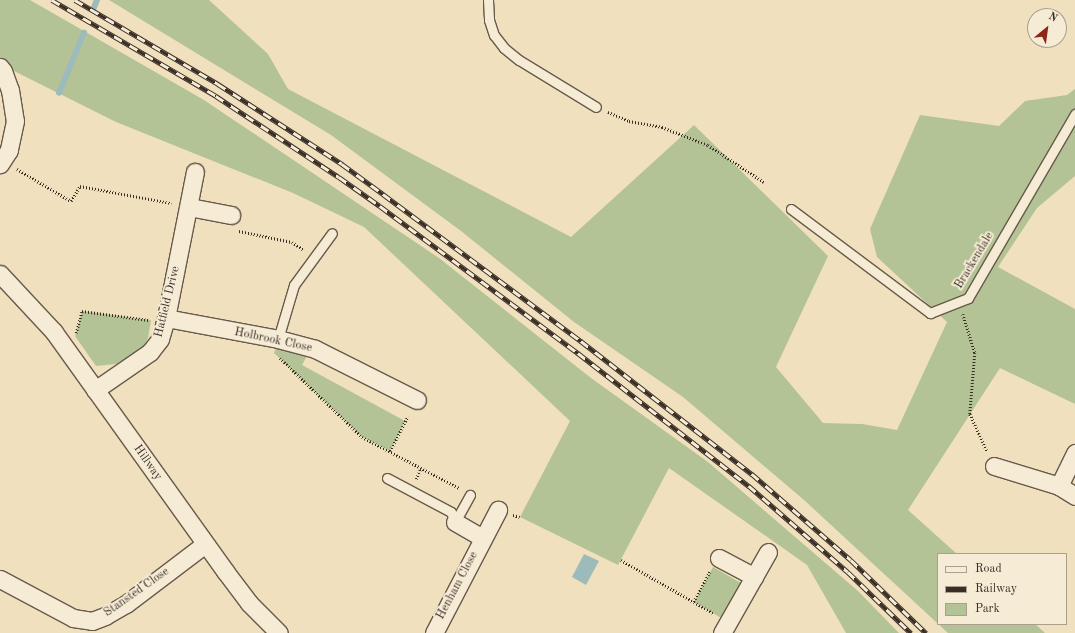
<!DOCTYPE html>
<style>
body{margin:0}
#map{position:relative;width:1075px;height:633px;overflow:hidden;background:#f1e0be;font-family:"Old Standard TT",serif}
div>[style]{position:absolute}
.green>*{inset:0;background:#b4c396}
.water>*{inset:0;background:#9ebbbb}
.stream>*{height:5.5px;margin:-2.75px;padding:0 2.75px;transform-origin:2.75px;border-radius:2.75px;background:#9ebbbb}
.path>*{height:2.5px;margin-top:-1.25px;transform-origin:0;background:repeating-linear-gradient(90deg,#392e26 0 1px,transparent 0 3px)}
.roads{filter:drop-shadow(1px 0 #675a4c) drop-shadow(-1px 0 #675a4c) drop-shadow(0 1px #675a4c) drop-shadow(0 -1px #675a4c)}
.lane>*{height:9px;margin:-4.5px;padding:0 4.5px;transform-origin:4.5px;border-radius:4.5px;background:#f6ebd5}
.street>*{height:17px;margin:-8.5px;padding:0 8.5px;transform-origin:8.5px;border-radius:8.5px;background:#f6ebd5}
.rail>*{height:4.5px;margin-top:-2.25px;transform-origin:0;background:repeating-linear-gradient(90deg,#f6ebd5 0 9px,#392e26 0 18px);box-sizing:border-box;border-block:1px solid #392e26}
span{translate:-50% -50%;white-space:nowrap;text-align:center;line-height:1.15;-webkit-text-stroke:3.5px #f6ebd5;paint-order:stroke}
.street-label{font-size:12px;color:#392e26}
.legend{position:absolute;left:937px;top:553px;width:130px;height:72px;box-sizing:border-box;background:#f6ebd5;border:1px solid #aa9f8f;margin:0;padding:5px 7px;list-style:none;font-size:12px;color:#392e26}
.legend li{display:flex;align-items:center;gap:8px;height:20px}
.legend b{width:20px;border:1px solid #aa9f8f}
.north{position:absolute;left:1027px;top:8px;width:40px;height:40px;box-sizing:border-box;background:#f6ebd5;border:1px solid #aa9f8f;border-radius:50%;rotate:29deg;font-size:11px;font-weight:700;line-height:16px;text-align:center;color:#392e26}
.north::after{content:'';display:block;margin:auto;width:14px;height:18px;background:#8f2418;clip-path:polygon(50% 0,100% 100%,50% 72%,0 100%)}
</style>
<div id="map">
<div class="green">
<div style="clip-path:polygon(0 0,30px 0,204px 100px,439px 258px,591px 378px,708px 462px,858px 591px,899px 633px,846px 633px,807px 565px,669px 468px,618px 565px,520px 517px,570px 421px,364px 227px,293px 193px,116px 122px,0 64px)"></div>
<div style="clip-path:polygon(109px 0,209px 0,268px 54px,288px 89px,571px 237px,694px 125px,828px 256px,776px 367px,823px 423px,862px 424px,897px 430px,947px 322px,877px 257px,870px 229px,920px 115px,999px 126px,1025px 101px,1067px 95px,1075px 89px,1075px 176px,1037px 208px,998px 267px,1075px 309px,1075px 404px,1000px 368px,908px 510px,957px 554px,938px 554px,938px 624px,1035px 624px,1045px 633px,948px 633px,804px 500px,683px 397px,574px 322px,461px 231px,331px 135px)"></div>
<div style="clip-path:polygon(82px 311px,151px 320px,148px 338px,142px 350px,116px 364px,96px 366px,75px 336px)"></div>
<div style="clip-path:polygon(276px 348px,307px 356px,302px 365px,405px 421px,390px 451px,362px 437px,274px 353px)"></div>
<div style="clip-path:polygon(713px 567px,748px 587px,728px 622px,694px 602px)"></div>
</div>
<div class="water">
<div style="clip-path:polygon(584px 554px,599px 561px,586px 585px,572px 577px)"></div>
</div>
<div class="stream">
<div style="left:93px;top:10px;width:11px;rotate:-68deg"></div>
<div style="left:59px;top:93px;width:65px;rotate:-67.4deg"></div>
</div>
<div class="path">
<div style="left:608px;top:112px;width:23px;rotate:23deg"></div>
<div style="left:629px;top:121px;width:34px;rotate:10deg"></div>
<div style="left:662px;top:127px;width:49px;rotate:21.4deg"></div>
<div style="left:708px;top:145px;width:67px;rotate:33.5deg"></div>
<div style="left:17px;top:169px;width:63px;rotate:30.7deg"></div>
<div style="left:71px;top:201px;width:17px;rotate:-59deg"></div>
<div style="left:80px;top:186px;width:93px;rotate:10.6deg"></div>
<div style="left:239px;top:231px;width:54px;rotate:11.7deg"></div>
<div style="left:292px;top:242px;width:14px;rotate:34deg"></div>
<div style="left:963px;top:314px;width:41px;rotate:72.9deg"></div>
<div style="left:975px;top:353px;width:61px;rotate:94.7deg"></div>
<div style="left:970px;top:414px;width:41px;rotate:65.3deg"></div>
<div style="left:76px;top:333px;width:23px;rotate:-75deg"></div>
<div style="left:82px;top:311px;width:67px;rotate:7.8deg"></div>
<div style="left:280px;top:358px;width:114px;rotate:43.9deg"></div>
<div style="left:362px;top:437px;width:110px;rotate:27.7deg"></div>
<div style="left:390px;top:451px;width:39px;rotate:-63deg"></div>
<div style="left:416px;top:479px;width:12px;rotate:-66deg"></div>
<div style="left:513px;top:515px;width:7px;rotate:16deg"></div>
<div style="left:621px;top:560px;width:84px;rotate:29.9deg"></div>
<div style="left:710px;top:572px;width:34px;rotate:118deg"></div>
<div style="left:694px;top:602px;width:22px;rotate:30deg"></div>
</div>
<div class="roads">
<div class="lane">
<div style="left:488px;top:0;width:20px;rotate:87deg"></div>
<div style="left:489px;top:20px;width:16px;rotate:72deg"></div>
<div style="left:494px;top:35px;width:16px;rotate:52deg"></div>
<div style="left:504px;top:48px;width:19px;rotate:39deg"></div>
<div style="left:519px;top:60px;width:90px;rotate:31.4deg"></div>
<div style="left:791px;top:209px;width:174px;rotate:36.8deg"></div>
<div style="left:930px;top:313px;width:41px;rotate:-21.5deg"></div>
<div style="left:968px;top:298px;width:213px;rotate:-59.8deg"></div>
<div style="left:278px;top:339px;width:56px;rotate:-73.5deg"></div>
<div style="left:294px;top:285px;width:64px;rotate:-53.8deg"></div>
<div style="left:387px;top:478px;width:72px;rotate:28deg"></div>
<div style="left:451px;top:512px;width:11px;rotate:68deg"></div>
<div style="left:455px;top:522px;width:31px;rotate:-61deg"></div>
</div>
<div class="street">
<div style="left:0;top:67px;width:5px;rotate:53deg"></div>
<div style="left:3px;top:71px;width:20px;rotate:70deg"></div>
<div style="left:10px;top:90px;width:31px;rotate:81deg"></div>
<div style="left:15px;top:121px;width:30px;rotate:102deg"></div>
<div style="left:9px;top:150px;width:17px;rotate:123deg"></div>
<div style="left:189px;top:207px;width:43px;rotate:10.8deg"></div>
<div style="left:0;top:274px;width:79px;rotate:47deg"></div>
<div style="left:54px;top:332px;width:294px;rotate:54.4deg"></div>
<div style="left:225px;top:571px;width:40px;rotate:53deg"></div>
<div style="left:249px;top:603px;width:42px;rotate:45deg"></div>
<div style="left:166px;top:318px;width:114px;rotate:10.6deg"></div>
<div style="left:278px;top:339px;width:38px;rotate:15deg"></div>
<div style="left:315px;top:349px;width:114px;rotate:26.6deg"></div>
<div style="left:95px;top:390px;width:67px;rotate:-34.6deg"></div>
<div style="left:150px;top:352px;width:16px;rotate:-52deg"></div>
<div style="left:160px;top:339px;width:22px;rotate:-74deg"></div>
<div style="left:166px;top:318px;width:149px;rotate:-78.8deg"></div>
<div style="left:994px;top:466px;width:68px;rotate:17.1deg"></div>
<div style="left:1059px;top:486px;width:19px;rotate:32deg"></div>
<div style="left:1059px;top:486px;width:37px;rotate:-64deg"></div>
<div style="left:455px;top:522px;width:32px;rotate:30deg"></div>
<div style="left:719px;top:558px;width:40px;rotate:28deg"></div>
<div style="left:0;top:579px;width:83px;rotate:28.1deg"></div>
<div style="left:73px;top:618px;width:19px;rotate:9deg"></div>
<div style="left:92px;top:621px;width:14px;rotate:-21deg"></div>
<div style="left:105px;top:616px;width:24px;rotate:-30deg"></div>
<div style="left:126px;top:604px;width:99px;rotate:-37.2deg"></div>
<div style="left:434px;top:633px;width:139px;rotate:-62.5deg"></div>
<div style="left:722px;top:633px;width:93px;rotate:-60.4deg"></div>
</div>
</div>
<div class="rail">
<div style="left:52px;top:0;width:190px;rotate:30.3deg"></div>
<div style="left:216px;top:96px;width:147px;rotate:33.4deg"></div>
<div style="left:339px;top:177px;width:50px;rotate:35.3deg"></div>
<div style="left:380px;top:206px;width:247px;rotate:36.6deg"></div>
<div style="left:578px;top:353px;width:217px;rotate:37.9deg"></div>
<div style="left:749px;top:486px;width:131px;rotate:41deg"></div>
<div style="left:848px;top:572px;width:88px;rotate:44.1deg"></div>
<div style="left:75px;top:0;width:166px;rotate:30.4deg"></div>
<div style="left:218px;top:84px;width:148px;rotate:32.8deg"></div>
<div style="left:342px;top:164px;width:51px;rotate:36.2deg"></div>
<div style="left:383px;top:194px;width:247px;rotate:36.6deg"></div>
<div style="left:581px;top:341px;width:217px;rotate:37.9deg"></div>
<div style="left:752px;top:474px;width:131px;rotate:41deg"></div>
<div style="left:851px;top:560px;width:105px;rotate:44.2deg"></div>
</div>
<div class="street-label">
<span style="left:975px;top:261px;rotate:-59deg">Brackendale</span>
<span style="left:168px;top:302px;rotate:-76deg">Hatfield Drive</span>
<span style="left:273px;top:341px;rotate:12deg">Holbrook Close</span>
<span style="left:147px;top:463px;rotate:55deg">Hillway</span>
<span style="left:458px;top:586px;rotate:-62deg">Henham Close</span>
<span style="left:137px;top:593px;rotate:-35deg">Stansted Close</span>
</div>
<ul class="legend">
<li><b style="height:5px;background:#f6ebd5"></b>Road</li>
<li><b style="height:5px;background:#392e26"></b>Railway</li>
<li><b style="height:11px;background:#b4c396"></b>Park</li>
</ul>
<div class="north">N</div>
</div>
